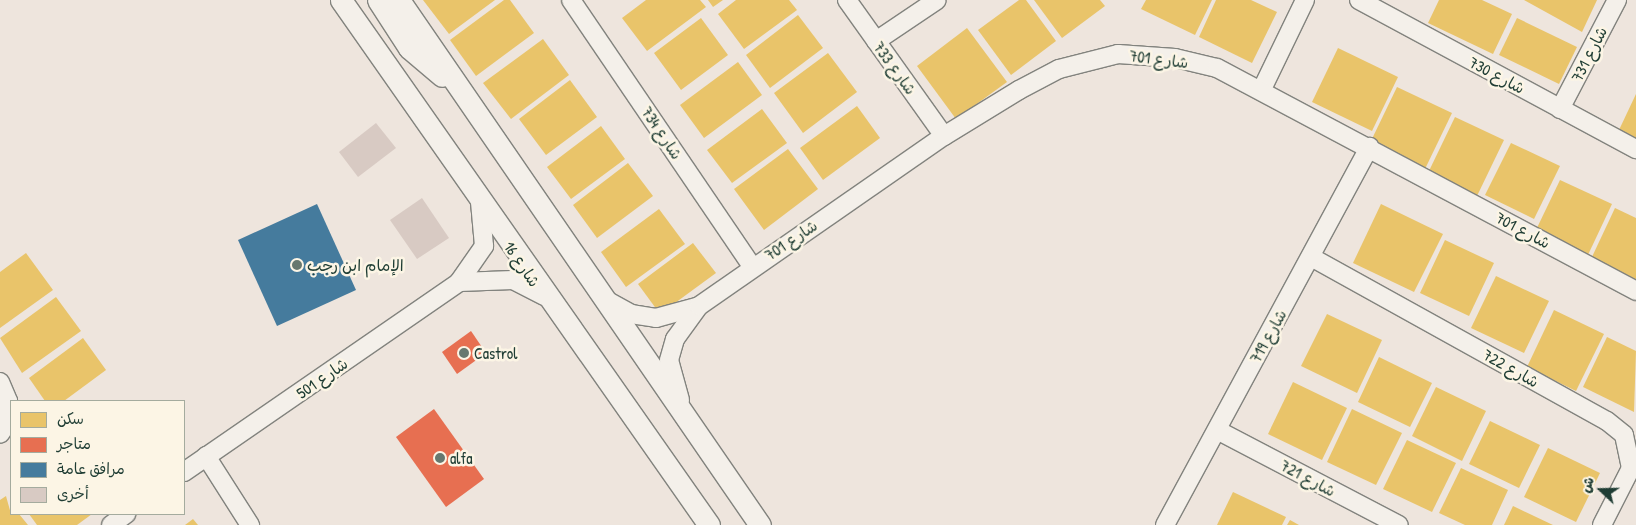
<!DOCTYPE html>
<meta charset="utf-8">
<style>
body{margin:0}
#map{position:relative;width:1636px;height:525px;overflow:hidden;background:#eee5dd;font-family:"Patrick Hand","Playpen Sans Arabic",sans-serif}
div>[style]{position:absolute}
.homes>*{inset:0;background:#e9c46a}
.shops>*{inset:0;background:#e76f51}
.public>*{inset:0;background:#457b9d}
.building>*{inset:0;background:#d8cac3}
.roads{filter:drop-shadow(1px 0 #82837e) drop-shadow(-1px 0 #82837e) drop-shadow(0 1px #82837e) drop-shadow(0 -1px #82837e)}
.minor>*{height:18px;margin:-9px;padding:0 9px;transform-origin:9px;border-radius:9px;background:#f4f0ea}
.tertiary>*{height:21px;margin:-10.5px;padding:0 10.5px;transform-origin:10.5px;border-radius:10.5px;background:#f4f0ea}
.dots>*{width:14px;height:14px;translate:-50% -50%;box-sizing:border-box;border:2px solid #fcf5e5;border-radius:50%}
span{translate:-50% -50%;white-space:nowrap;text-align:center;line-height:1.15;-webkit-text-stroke:5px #fcf5e5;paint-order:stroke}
.street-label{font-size:16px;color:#1f3d34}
.poi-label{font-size:16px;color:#1f3d34}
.left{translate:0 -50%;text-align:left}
.legend{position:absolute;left:10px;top:400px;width:175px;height:115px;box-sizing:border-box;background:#fcf5e5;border:1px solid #a4ab9e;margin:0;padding:6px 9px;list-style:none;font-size:15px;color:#1f3d34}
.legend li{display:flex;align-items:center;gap:10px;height:25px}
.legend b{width:25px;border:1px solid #a4ab9e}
.north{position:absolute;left:1576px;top:465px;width:50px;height:50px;-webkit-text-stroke:4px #fcf5e5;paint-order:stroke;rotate:291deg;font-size:14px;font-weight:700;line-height:20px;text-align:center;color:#1f3d34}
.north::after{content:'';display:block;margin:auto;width:18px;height:22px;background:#1f3d34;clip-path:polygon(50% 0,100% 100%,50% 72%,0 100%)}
</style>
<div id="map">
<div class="homes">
<div style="clip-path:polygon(423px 0,495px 0,449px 34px)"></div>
<div style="clip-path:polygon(504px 0,510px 0,534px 33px,476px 76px,450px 40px)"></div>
<div style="clip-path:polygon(646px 0,700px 0,706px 7px,647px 51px,622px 18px)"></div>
<div style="clip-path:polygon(708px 0,723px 0,713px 7px)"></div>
<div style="clip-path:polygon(736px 0,789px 0,797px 10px,744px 49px,718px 14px)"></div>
<div style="clip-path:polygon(1019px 0,1026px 0,1056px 41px,1011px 75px,978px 30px)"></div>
<div style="clip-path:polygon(1034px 0,1100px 0,1105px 6px,1062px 38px)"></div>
<div style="clip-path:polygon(1146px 0,1212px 0,1195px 35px,1141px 9px)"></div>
<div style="clip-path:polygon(1216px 0,1251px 0,1277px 12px,1252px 63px,1199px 37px)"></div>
<div style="clip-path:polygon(1439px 0,1482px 0,1512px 14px,1493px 54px,1428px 23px)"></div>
<div style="clip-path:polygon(1524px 0,1597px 0,1582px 32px)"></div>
<div style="clip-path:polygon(798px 15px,823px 48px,770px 88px,746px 55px)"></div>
<div style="clip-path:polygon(701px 18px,728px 55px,681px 90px,654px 53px)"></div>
<div style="clip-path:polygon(1517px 18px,1577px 47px,1559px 84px,1499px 55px)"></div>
<div style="clip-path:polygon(967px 28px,1007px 82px,956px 119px,917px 66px)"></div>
<div style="clip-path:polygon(543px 39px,569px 75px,511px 119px,483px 83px)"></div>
<div style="clip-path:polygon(1338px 48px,1398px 77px,1372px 131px,1312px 102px)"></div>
<div style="clip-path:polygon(828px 53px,857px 92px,803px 133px,774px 93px)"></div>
<div style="clip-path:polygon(738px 62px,762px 95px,704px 138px,680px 105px)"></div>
<div style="clip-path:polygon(570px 80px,597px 117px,546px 155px,519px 119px)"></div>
<div style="clip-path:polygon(1397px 87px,1452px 113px,1425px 169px,1370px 143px)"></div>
<div style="clip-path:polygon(1636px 94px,1636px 138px,1619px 130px)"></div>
<div style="clip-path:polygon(857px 106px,880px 138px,823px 180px,800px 148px)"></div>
<div style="clip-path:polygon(762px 109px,787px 143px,732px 183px,707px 150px)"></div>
<div style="clip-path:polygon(1455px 117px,1504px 140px,1477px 196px,1428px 173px)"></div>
<div style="clip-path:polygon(601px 126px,625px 159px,571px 199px,547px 167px)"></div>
<div style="clip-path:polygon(1511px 143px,1560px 166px,1534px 219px,1485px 195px)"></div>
<div style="clip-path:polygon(788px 149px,818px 189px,764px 230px,734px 189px)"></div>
<div style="clip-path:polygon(628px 163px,653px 196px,597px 238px,573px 205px)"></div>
<div style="clip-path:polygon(1560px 180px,1612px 204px,1587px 257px,1535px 232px)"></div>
<div style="clip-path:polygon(1381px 204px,1443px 234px,1414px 292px,1353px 263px)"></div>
<div style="clip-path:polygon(1615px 208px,1636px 218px,1636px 280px,1591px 259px)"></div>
<div style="clip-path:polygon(659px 209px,685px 244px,626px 287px,601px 252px)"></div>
<div style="clip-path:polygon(1445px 240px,1494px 263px,1469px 316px,1420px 293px)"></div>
<div style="clip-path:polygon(693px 243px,716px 273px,660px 314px,638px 284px)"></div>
<div style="clip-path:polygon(26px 253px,53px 290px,0 328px,0 272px)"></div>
<div style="clip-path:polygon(1496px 276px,1549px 301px,1524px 353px,1471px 328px)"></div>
<div style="clip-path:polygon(56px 297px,81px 331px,22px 373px,0 338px)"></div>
<div style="clip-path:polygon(1554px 310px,1604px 334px,1576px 391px,1527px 367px)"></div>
<div style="clip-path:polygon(1327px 314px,1382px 340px,1357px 393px,1301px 366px)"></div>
<div style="clip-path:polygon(1607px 337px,1636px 351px,1634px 412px,1583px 387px)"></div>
<div style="clip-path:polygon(83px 338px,106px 370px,64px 401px,45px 401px,29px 378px)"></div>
<div style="clip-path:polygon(1379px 357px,1432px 383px,1410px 427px,1358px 402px)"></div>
<div style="clip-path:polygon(1293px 382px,1347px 408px,1322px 460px,1268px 434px)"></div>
<div style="clip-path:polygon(1436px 387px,1486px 411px,1462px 461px,1412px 436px)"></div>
<div style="clip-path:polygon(1352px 409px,1402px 433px,1376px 485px,1327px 462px)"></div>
<div style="clip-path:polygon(1490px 421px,1540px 445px,1519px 488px,1469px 464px)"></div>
<div style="clip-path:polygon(1407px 440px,1456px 463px,1432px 512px,1383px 489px)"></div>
<div style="clip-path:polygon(1548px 448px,1600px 473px,1576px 522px,1524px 497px)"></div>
<div style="clip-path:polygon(1461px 468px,1508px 490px,1492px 525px,1465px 525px,1439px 513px)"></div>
<div style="clip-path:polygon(1233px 492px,1286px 517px,1282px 525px,1217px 525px)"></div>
<div style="clip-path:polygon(6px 496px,11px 514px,19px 514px,28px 525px,0 525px,0 500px)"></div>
<div style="clip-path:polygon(1513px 506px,1553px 525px,1504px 525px)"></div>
<div style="clip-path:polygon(29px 514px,92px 514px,77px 525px,37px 525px)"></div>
<div style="clip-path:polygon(193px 519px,198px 525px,185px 525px)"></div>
<div style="clip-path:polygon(1290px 520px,1299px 525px,1287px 525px)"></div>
</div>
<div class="shops">
<div style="clip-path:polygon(471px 331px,486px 353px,457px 374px,442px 352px)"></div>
<div style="clip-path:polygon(434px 409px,484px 479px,446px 507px,396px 437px)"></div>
</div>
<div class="public">
<div style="clip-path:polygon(317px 204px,356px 290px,277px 326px,238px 240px)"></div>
</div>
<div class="building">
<div style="clip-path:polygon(376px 123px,396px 148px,358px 177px,339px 152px)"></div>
<div style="clip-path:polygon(422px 198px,449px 238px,417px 259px,390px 220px)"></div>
</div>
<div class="roads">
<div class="minor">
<div style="left:571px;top:0;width:322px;rotate:55.8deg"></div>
<div style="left:847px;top:0;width:167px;rotate:54.5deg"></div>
<div style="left:1359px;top:0;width:315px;rotate:28.3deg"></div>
<div style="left:876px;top:41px;width:73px;rotate:-33.9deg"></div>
<div style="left:1262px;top:89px;width:99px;rotate:-64.2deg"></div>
<div style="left:1560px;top:109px;width:123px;rotate:-62.4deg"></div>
<div style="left:1311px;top:257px;width:338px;rotate:29deg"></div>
<div style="left:1607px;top:421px;width:22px;rotate:39deg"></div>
<div style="left:1624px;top:435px;width:34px;rotate:78deg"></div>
<div style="left:1631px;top:468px;width:64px;rotate:117deg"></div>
<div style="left:459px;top:282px;width:54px;rotate:-2.1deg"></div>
<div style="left:513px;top:280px;width:35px;rotate:27deg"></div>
<div style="left:608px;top:301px;width:26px;rotate:29deg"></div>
<div style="left:631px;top:314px;width:25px;rotate:9deg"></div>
<div style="left:656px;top:318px;width:41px;rotate:-15.4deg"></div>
<div style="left:0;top:382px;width:21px;rotate:67deg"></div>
<div style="left:8px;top:401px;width:21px;rotate:90deg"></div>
<div style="left:8px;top:422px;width:14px;rotate:124deg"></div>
<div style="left:680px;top:400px;width:41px;rotate:-105.4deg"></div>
<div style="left:669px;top:360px;width:22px;rotate:-74deg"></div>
<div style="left:675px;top:339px;width:41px;rotate:-54deg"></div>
<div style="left:699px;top:306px;width:298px;rotate:-34.8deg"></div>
<div style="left:944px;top:136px;width:88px;rotate:-31.5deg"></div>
<div style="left:1019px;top:90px;width:45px;rotate:-27.7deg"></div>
<div style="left:1059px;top:69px;width:61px;rotate:-14.3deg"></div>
<div style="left:1118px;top:54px;width:57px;rotate:4deg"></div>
<div style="left:1175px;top:58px;width:43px;rotate:13.4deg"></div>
<div style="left:1217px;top:68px;width:475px;rotate:28deg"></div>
<div style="left:1217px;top:430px;width:205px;rotate:27.6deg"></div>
<div style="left:206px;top:456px;width:82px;rotate:57.5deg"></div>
<div style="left:184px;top:472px;width:334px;rotate:-34.6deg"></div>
<div style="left:459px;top:282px;width:44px;rotate:-55.2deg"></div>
<div style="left:484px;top:246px;width:44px;rotate:-95.2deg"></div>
<div style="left:111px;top:525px;width:19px;rotate:-36deg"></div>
<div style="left:1165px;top:525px;width:430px;rotate:-61.6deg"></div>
</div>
<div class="tertiary">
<div style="left:341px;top:0;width:641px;rotate:54.97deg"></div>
<div style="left:378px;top:0;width:57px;rotate:57.1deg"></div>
<div style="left:409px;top:48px;width:43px;rotate:40.3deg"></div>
<div style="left:399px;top:0;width:637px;rotate:55.49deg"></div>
</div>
</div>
<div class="dots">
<div style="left:297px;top:265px;background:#67786f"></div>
<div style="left:464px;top:353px;background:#67786f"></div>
<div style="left:440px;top:458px;background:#67786f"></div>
</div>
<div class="street-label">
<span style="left:1589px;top:54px;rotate:-63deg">شارع 731</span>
<span style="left:1159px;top:59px;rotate:7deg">شارع 701</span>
<span style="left:895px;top:68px;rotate:54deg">شارع 733</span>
<span style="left:1497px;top:75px;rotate:28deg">شارع 730</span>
<span style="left:662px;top:133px;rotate:56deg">شارع 734</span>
<span style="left:1523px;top:230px;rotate:28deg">شارع 701</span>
<span style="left:791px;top:240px;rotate:-34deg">شارع 701</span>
<span style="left:522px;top:264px;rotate:56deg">شارع 16</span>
<span style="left:1268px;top:336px;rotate:-61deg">شارع 719</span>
<span style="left:1511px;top:368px;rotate:29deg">شارع 722</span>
<span style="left:322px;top:378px;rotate:-35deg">شارع 501</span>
<span style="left:1308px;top:478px;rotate:28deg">شارع 721</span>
</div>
<div class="poi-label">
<span class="left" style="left:307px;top:265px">الإمام ابن رجب</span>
<span class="left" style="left:474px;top:353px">Castrol</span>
<span class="left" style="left:450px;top:458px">alfa</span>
</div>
<ul class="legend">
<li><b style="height:14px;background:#e9c46a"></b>سكن</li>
<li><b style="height:14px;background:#e76f51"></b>متاجر</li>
<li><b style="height:14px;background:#457b9d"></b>مرافق عامة</li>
<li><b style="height:14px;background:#d8cac3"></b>أخرى</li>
</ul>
<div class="north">ش</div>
</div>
